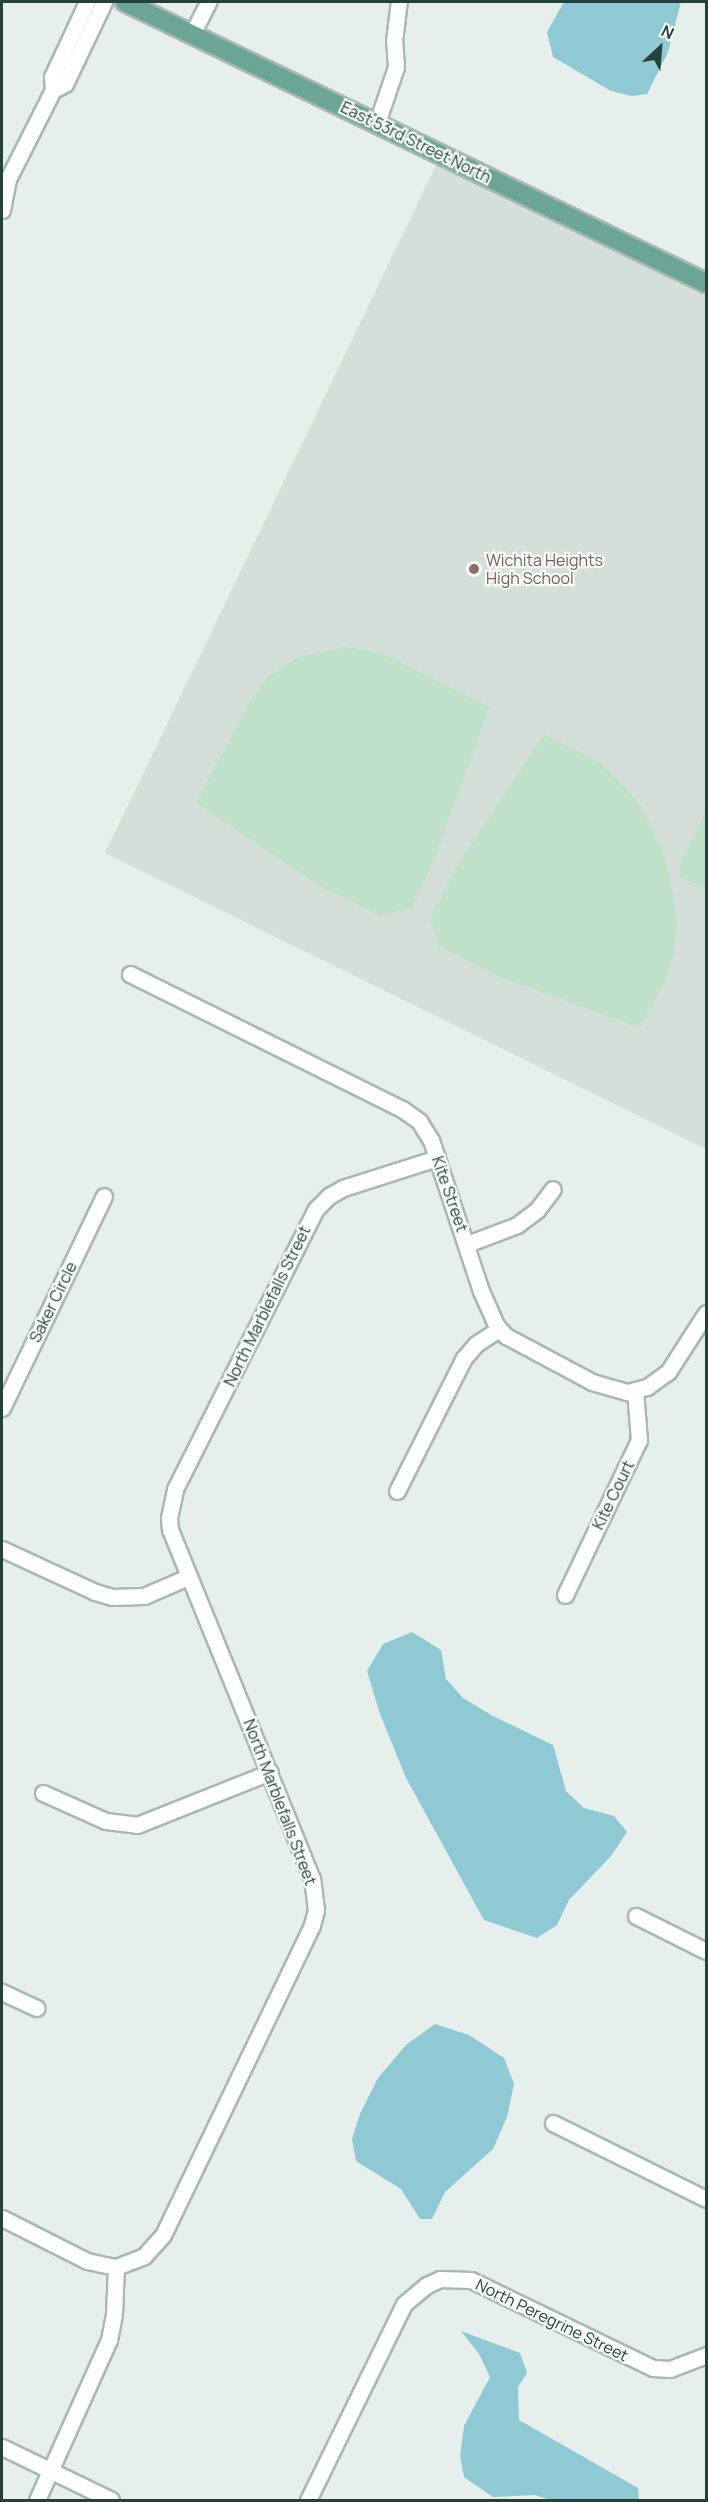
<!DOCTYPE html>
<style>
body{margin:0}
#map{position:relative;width:708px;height:2502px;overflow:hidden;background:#e6efeb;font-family:Manrope,sans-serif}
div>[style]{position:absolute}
.built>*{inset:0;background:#d4dfda}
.green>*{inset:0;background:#bfe0c8}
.water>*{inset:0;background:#8ec9d4}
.roads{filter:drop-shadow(2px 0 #a8b8b2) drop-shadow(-2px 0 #a8b8b2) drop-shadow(0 2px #a8b8b2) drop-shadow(0 -2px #a8b8b2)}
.minor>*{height:15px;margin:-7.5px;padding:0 7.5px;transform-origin:7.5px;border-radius:7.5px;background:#fff}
.major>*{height:18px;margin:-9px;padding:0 9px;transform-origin:9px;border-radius:9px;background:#6aa596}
.dots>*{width:16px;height:16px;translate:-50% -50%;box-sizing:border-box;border:3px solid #f7fbf9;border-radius:50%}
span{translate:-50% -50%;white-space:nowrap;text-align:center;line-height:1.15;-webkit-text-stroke:4.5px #f7fbf9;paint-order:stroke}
.street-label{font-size:16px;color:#24423a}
.education-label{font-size:16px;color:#785e54}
.left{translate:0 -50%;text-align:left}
.frame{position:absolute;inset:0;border:3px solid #24423a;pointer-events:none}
.north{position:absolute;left:630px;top:18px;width:60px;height:60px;-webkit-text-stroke:4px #f7fbf9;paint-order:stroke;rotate:26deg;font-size:16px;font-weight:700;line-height:24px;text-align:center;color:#24423a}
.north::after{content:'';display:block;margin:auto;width:21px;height:27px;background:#24423a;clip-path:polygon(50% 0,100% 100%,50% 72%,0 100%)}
</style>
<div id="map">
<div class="built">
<div style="clip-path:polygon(441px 155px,706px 284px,706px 1149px,105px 853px)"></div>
</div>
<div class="green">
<div style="clip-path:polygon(344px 647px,368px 650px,393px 658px,490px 707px,438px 849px,413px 907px,381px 916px,324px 889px,196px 803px,248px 704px,268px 677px,299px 657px)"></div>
<div style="clip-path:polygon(544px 734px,600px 763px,622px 784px,640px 805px,666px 858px,677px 919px,674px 954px,666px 980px,640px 1028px,497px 976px,440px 947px,430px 918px,458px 864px)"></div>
<div style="clip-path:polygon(706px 812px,706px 888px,680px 877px,680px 862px)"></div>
</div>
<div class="water">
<div style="clip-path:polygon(564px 2px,681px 2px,668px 52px,647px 94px,632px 96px,611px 91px,553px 57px,547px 32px)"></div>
<div style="clip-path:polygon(412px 1632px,441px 1650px,446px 1679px,463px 1698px,493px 1716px,553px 1745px,566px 1791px,584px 1808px,614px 1816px,627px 1832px,611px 1856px,569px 1900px,557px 1925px,537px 1938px,484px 1920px,406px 1778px,380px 1714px,367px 1671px,383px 1644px)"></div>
<div style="clip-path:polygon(435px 2024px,469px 2035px,504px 2058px,514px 2084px,507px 2117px,493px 2149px,445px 2192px,432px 2219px,420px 2219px,401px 2189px,356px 2161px,352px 2139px,360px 2114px,378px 2078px,406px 2045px)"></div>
<div style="clip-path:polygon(461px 2331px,520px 2353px,527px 2373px,518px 2387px,519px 2420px,638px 2488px,639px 2500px,550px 2500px,535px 2495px,493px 2497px,464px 2477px,460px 2456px,464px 2426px,490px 2377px,479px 2354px)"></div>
</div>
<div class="roads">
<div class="minor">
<div style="left:192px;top:34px;width:36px;rotate:-63deg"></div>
<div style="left:53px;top:90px;width:13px;rotate:-27deg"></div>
<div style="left:65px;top:84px;width:91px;rotate:-64.6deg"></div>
<div style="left:377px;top:123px;width:59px;rotate:-71.3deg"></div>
<div style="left:396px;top:67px;width:26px;rotate:-94deg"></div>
<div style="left:394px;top:41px;width:39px;rotate:-83deg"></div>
<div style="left:2px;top:210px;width:32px;rotate:-79deg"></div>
<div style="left:8px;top:179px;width:100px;rotate:-63.2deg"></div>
<div style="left:53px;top:90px;width:13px;rotate:-94deg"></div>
<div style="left:52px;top:77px;width:83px;rotate:-65deg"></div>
<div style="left:130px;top:974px;width:304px;rotate:26.4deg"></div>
<div style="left:402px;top:1109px;width:21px;rotate:35deg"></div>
<div style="left:419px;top:1121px;width:22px;rotate:58deg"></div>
<div style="left:431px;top:1140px;width:159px;rotate:71.7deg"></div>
<div style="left:481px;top:1291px;width:37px;rotate:66deg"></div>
<div style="left:496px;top:1325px;width:15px;rotate:48deg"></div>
<div style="left:506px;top:1336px;width:98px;rotate:28.1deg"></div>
<div style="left:592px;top:1382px;width:37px;rotate:16deg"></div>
<div style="left:628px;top:1392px;width:20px;rotate:-15deg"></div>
<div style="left:647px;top:1387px;width:26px;rotate:-36deg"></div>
<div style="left:668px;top:1372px;width:70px;rotate:-57.2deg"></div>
<div style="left:467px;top:1244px;width:53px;rotate:-20.8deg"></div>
<div style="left:517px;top:1225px;width:25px;rotate:-37deg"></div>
<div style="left:537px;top:1210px;width:26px;rotate:-53deg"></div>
<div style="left:2px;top:1408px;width:235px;rotate:-64.3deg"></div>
<div style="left:397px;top:1491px;width:149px;rotate:-63.3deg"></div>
<div style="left:464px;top:1358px;width:18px;rotate:-49deg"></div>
<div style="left:476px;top:1344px;width:27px;rotate:-33deg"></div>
<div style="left:2px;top:1549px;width:102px;rotate:24.8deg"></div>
<div style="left:95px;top:1592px;width:18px;rotate:16deg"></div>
<div style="left:112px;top:1597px;width:32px;rotate:-2deg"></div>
<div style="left:144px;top:1596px;width:48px;rotate:-23.4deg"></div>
<div style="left:565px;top:1595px;width:172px;rotate:-64.5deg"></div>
<div style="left:639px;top:1440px;width:50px;rotate:-94.6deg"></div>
<div style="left:43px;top:1793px;width:69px;rotate:24deg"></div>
<div style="left:106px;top:1821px;width:31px;rotate:7deg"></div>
<div style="left:137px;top:1825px;width:143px;rotate:-21.7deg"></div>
<div style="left:636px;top:1916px;width:78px;rotate:26.6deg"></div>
<div style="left:2px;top:1992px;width:38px;rotate:25deg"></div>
<div style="left:553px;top:2123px;width:171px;rotate:26.4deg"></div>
<div style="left:2px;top:2218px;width:95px;rotate:26.8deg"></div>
<div style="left:87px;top:2261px;width:30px;rotate:12deg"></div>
<div style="left:2px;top:2447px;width:121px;rotate:25.9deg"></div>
<div style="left:37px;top:2500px;width:175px;rotate:-65.8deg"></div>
<div style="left:109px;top:2340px;width:26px;rotate:-79deg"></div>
<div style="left:114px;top:2314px;width:47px;rotate:-87.6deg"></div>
<div style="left:116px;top:2267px;width:30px;rotate:-21deg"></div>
<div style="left:144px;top:2256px;width:28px;rotate:-48deg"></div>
<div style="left:163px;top:2235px;width:344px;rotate:-64.3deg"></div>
<div style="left:312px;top:1925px;width:16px;rotate:-75deg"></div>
<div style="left:316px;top:1910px;width:31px;rotate:-97deg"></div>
<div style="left:312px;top:1879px;width:377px;rotate:-112.1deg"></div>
<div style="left:170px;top:1530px;width:12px;rotate:-95deg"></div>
<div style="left:169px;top:1518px;width:30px;rotate:-78deg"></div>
<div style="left:175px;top:1489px;width:313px;rotate:-63.3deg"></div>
<div style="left:316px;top:1209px;width:18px;rotate:-45deg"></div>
<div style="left:329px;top:1196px;width:16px;rotate:-30deg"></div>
<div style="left:343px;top:1188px;width:99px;rotate:-17.7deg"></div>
<div style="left:308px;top:2500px;width:218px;rotate:-63.9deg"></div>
<div style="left:404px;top:2304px;width:30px;rotate:-40deg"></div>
<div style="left:427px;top:2285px;width:14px;rotate:-25deg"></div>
<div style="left:440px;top:2279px;width:31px;rotate:2deg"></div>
<div style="left:471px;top:2280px;width:202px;rotate:25.8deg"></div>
<div style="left:653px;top:2368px;width:17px;rotate:3deg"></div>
<div style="left:670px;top:2369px;width:39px;rotate:-21deg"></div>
</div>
<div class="major">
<div style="left:125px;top:2px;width:645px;rotate:25.81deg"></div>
</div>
</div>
<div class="dots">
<div style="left:474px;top:569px;background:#8d6e63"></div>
</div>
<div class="street-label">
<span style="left:416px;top:142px;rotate:26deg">East 53rd Street North</span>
<span style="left:450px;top:1194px;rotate:71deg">Kite Street</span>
<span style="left:53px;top:1302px;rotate:-64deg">Saker Circle</span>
<span style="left:267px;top:1306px;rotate:-64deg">North Marblefalls Street</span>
<span style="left:613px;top:1495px;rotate:-64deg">Kite Court</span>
<span style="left:280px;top:1802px;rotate:69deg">North Marblefalls Street</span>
<span style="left:552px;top:2320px;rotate:26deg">North Peregrine Street</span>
</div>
<div class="education-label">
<span class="left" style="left:486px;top:569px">Wichita Heights<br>High School</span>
</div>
<div class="frame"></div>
<div class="north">N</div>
</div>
